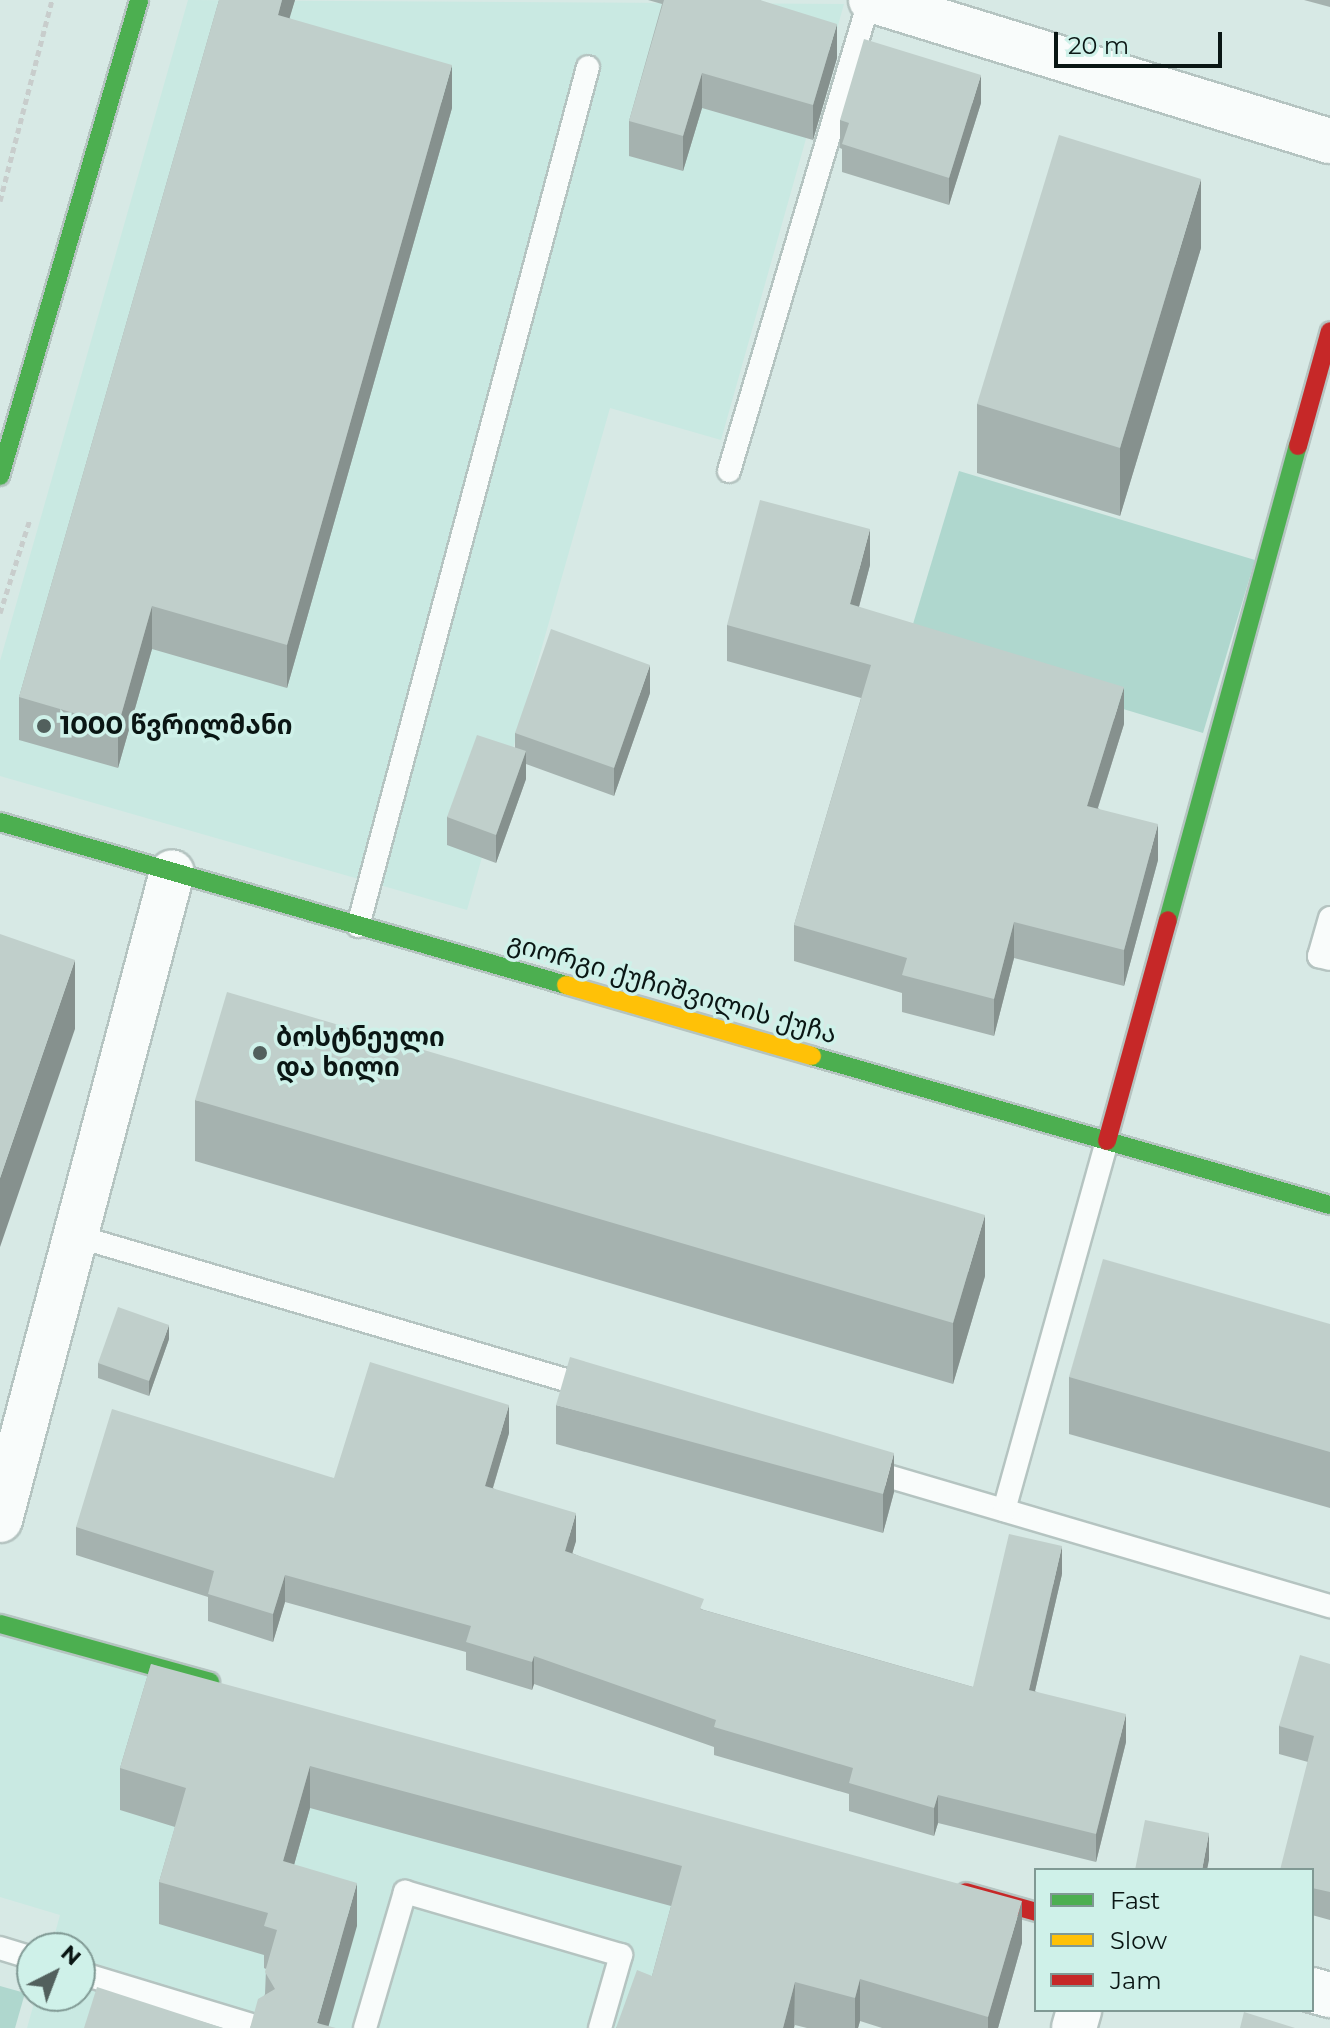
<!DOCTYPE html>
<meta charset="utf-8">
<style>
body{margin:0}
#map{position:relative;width:1330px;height:2028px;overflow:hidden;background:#d7e9e5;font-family:Montserrat,"Noto Sans Georgian",sans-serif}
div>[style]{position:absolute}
.built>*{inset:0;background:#c9e9e2}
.green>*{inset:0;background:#afd7ce}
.path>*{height:5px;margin-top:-2.5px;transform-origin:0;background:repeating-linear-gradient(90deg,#c8cdcc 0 6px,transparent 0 10px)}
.roads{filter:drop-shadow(2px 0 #b5c4c1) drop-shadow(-2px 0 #b5c4c1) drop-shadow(0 2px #b5c4c1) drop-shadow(0 -2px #b5c4c1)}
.lane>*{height:22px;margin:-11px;padding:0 11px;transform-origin:11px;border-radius:11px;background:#f9fcfb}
.street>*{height:44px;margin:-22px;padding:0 22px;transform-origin:22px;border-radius:22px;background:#f9fcfb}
.fast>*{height:18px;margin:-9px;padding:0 9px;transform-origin:9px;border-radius:9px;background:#4caf50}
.slow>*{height:18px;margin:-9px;padding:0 9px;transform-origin:9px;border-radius:9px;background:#ffc107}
.jam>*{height:18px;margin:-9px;padding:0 9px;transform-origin:9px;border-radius:9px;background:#c62828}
.wall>*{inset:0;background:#a5b2af}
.shaded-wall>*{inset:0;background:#86918e}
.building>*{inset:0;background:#c0cfcb}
.dots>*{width:22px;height:22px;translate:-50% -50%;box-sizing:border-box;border:4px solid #cff1e9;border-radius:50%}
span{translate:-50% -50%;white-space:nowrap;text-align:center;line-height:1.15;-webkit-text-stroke:7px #cff1e9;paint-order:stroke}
.poi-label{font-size:26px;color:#0a1614;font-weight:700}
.left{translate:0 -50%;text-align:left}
.street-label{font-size:26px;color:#0a1614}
.legend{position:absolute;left:1034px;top:1868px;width:280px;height:144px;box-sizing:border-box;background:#cff1e9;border:2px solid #809994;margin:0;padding:10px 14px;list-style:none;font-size:24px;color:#0a1614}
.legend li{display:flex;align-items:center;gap:16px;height:40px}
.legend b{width:40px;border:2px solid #809994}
.north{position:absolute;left:16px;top:1932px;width:80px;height:80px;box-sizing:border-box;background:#cff1e9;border:2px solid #809994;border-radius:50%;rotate:42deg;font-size:22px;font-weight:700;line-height:32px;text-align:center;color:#0a1614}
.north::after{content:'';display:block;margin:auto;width:28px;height:36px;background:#52605d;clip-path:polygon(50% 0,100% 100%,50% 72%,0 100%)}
.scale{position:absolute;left:1054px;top:32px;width:168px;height:36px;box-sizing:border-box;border:4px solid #0a1614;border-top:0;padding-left:10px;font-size:24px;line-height:28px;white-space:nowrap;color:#0a1614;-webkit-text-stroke:6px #cff1e9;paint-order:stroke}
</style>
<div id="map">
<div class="built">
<div style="clip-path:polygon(188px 0,844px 4px,721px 440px,610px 408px,467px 910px,0 776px,0 661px)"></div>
<div style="clip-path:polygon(0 1631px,776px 1862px,727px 2028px,27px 2028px,36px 1996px,80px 1996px,80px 1948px,51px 1948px,60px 1915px,0 1897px)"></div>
</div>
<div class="green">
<div style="clip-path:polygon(959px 471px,1255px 560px,1203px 733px,907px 644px)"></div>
<div style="clip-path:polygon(0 1986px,25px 1993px,15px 2028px,0 2028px)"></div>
</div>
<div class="path">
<div style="left:0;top:201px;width:208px;rotate:-75.5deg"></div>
<div style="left:0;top:613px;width:99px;rotate:-72.3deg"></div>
</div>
<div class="roads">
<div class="lane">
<div style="left:729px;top:471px;width:491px;rotate:-73.4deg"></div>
<div style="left:1330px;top:918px;width:40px;rotate:106deg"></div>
<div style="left:1319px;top:956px;width:11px;rotate:15deg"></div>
<div style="left:358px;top:926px;width:889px;rotate:-75.01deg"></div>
<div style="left:76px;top:1236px;width:539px;rotate:16.38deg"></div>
<div style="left:867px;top:1470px;width:483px;rotate:16.4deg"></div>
<div style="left:1004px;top:1510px;width:383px;rotate:-74.4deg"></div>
<div style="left:0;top:1948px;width:34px;rotate:17deg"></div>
<div style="left:80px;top:1973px;width:189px;rotate:16.9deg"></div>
<div style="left:365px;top:2028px;width:142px;rotate:-73.6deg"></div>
<div style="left:405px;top:1892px;width:225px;rotate:16.3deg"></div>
<div style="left:621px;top:1955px;width:76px;rotate:106deg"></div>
</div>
<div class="street">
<div style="left:871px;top:0;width:480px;rotate:17.1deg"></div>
<div style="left:0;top:1520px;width:670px;rotate:-75.13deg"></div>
<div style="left:1312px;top:1990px;width:19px;rotate:16deg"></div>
<div style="left:1074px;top:2028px;width:19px;rotate:-74deg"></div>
</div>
<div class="fast">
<div style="left:0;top:476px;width:496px;rotate:-73.7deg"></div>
<div style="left:0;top:822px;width:589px;rotate:16.07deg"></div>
<div style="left:1168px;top:920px;width:492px;rotate:-74.7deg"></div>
<div style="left:812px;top:1056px;width:539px;rotate:16.05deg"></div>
<div style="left:0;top:1624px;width:218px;rotate:15.4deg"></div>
</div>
<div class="slow">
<div style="left:566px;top:985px;width:256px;rotate:16.1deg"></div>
</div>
<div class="jam">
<div style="left:1298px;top:446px;width:119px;rotate:-74.5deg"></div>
<div style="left:1107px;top:1141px;width:229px;rotate:-74.6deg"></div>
<div style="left:966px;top:1892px;width:73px;rotate:15.9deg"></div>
</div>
</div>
<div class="wall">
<div style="clip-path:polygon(219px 0,295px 0,289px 18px,452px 108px,287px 688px,152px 649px,118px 768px,19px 740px,19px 697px)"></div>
<div style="clip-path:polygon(648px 0,760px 0,837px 58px,813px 140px,702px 108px,683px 171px,629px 156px,629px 121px,662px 4px)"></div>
<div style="clip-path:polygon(1304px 0,1330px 0,1330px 7px)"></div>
<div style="clip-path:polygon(981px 103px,949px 205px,842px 172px,842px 149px,840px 148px,840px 120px)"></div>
<div style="clip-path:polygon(1201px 248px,1120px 516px,977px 473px,977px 404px)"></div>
<div style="clip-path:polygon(870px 565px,859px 607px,1124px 724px,1098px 808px,1158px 860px,1124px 986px,1014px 958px,994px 1036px,902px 1012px,902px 993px,794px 961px,794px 925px,861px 698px,727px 661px,727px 625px)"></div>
<div style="clip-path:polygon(650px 693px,614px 796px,526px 764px,526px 779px,496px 863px,447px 845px,447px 817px,515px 748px,515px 733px)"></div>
<div style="clip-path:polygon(195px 1100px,985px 1276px,953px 1384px,195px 1161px)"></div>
<div style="clip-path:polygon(1330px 1324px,1330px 1508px,1069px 1434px,1069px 1377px)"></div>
<div style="clip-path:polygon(169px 1339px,149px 1396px,98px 1378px,98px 1363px)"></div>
<div style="clip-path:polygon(556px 1405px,894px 1492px,883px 1533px,556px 1444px)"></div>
<div style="clip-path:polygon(509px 1433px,493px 1488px,576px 1541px,572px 1553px,704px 1610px,973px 1687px,1062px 1574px,1035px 1691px,1126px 1742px,1096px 1862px,938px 1823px,934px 1836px,849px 1811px,849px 1794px,714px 1755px,714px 1747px,534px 1684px,532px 1690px,466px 1670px,466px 1652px,285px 1602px,273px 1642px,208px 1621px,208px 1597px,76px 1555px,76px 1527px,334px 1478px)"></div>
<div style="clip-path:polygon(151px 1664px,1022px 1943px,998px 2028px,882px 2028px,860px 2021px,858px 2028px,807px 2028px,795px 2025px,794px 2028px,616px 2028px,652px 1976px,671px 1906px,310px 1808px,294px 1865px,357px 1926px,250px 2028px,265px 1994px,266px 1969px,264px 1968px,264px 1955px,159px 1924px,159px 1882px,175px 1827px,120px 1810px,120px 1768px)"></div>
<div style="clip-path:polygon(1330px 1664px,1330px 1920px,1312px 1915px,1312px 1870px,1308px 1762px,1279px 1754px,1279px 1726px)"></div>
</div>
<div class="shaded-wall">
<div style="clip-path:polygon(282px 0,295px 0,278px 57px,278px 15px)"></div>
<div style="clip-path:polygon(837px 24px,837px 58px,813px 140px,813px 105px)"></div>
<div style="clip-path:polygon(452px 65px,452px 108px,287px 688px,287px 645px)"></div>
<div style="clip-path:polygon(702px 73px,702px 108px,683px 171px,683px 136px)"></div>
<div style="clip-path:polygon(981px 75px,981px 103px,949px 205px,949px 178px)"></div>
<div style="clip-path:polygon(1201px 179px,1201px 248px,1120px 516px,1120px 448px)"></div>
<div style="clip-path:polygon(870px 529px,870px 565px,850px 640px,850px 604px)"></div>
<div style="clip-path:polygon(152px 606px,152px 649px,118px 768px,118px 726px)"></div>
<div style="clip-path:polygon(650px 665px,650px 693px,614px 796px,614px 768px)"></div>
<div style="clip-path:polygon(1124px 687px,1124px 724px,1087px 842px,1087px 806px)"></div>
<div style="clip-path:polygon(526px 751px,526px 779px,496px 863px,496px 835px)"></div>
<div style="clip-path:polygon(1158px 824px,1158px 860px,1124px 986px,1124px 950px)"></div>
<div style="clip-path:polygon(1014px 922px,1014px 958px,994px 1036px,994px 999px)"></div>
<div style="clip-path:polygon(75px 960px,75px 1029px,0 1247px,0 1178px)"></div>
<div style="clip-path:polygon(985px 1215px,985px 1276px,953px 1384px,953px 1323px)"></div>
<div style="clip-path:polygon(169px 1325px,169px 1339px,149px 1396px,149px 1381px)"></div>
<div style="clip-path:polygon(509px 1405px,509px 1433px,485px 1514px,485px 1486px)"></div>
<div style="clip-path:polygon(894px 1453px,894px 1492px,883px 1533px,883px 1494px)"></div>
<div style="clip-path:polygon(576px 1513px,576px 1541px,565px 1578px,565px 1551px)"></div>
<div style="clip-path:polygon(1062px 1546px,1062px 1574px,1029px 1717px,1029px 1690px)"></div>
<div style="clip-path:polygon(285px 1575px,285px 1602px,273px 1642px,273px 1614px)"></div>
<div style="clip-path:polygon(534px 1656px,534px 1684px,532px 1690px,532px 1662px)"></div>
<div style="clip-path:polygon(1126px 1714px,1126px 1742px,1096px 1862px,1096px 1834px)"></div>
<div style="clip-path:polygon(310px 1766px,310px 1808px,283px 1904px,283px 1861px)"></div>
<div style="clip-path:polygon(938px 1795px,938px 1823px,934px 1836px,934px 1808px)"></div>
<div style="clip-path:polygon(1209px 1833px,1209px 1860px,1207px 1870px,1202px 1870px)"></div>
<div style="clip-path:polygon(357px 1883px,357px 1926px,328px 2028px,317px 2023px)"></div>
<div style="clip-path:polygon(1022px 1901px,1022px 1943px,998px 2028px,988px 2028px,988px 2017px)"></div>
<div style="clip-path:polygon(860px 1979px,860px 2021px,858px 2028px,855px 2028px,855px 1998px)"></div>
<div style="clip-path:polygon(795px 1982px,794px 2028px,783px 2028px)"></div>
</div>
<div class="building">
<div style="clip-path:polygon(219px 0,282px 0,278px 15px,452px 65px,287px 645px,152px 606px,118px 726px,19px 697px)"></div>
<div style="clip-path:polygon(664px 0,760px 0,837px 24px,813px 105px,702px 73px,683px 136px,629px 121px)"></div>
<div style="clip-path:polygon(864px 39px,981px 75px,949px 178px,842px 144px,849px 123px,840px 120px)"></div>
<div style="clip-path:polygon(1059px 135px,1201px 179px,1120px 448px,977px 404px)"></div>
<div style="clip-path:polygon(760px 500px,870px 529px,850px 604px,1124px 687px,1087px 806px,1158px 824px,1124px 950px,1014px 922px,994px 999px,902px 975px,907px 958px,794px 925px,871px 665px,727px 625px)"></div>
<div style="clip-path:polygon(551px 629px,650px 665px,614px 768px,515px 733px)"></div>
<div style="clip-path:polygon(477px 735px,526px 751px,496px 835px,447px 817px)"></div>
<div style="clip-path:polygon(0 934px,75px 960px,0 1178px)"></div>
<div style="clip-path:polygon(227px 992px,985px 1215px,953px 1323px,195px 1100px)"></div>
<div style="clip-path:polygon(1103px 1259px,1330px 1324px,1330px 1452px,1069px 1377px)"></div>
<div style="clip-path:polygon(118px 1307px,169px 1325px,149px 1381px,98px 1363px)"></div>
<div style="clip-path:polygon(570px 1357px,894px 1453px,883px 1494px,556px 1405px)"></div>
<div style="clip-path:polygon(370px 1362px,509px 1405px,485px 1486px,576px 1513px,565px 1551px,704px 1599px,700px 1609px,973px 1687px,1009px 1534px,1062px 1546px,1029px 1690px,1126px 1714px,1096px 1834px,938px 1795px,934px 1808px,849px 1783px,853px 1768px,714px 1727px,716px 1720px,534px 1656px,532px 1662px,466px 1642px,471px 1626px,285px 1575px,273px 1614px,208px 1594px,214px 1571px,76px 1527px,112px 1409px,334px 1478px)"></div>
<div style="clip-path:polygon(1300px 1655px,1330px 1664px,1330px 1892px,1312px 1888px,1312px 1870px,1280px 1870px,1314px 1736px,1279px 1726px)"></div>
<div style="clip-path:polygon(151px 1664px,1022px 1901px,988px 2017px,860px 1979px,855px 1998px,795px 1982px,783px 2028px,616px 2028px,637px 1970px,652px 1976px,682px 1866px,310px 1766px,283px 1861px,357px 1883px,317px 2023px,336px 2028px,250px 2028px,258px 1999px,275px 1989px,265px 1972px,277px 1930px,264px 1926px,268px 1913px,159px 1882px,186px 1788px,120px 1768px)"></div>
<div style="clip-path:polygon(1145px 1820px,1209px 1833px,1202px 1870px,1135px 1870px)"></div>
<div style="clip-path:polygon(97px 1987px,223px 2028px,84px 2028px)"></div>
<div style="clip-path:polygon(1244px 2012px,1295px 2028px,1240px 2028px)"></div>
</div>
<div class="dots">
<div style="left:44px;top:726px;background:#52605d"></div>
<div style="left:260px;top:1053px;background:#52605d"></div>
</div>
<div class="poi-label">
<span class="left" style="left:60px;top:726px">1000 წვრილმანი</span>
<span class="left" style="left:276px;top:1053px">ბოსტნეული<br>და ხილი</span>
</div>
<div class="street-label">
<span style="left:672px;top:989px;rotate:16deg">გიორგი ქუჩიშვილის ქუჩა</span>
</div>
<ul class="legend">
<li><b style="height:10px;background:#4caf50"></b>Fast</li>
<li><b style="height:10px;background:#ffc107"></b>Slow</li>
<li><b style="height:10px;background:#c62828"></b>Jam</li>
</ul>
<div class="north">N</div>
<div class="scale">20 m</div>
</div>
